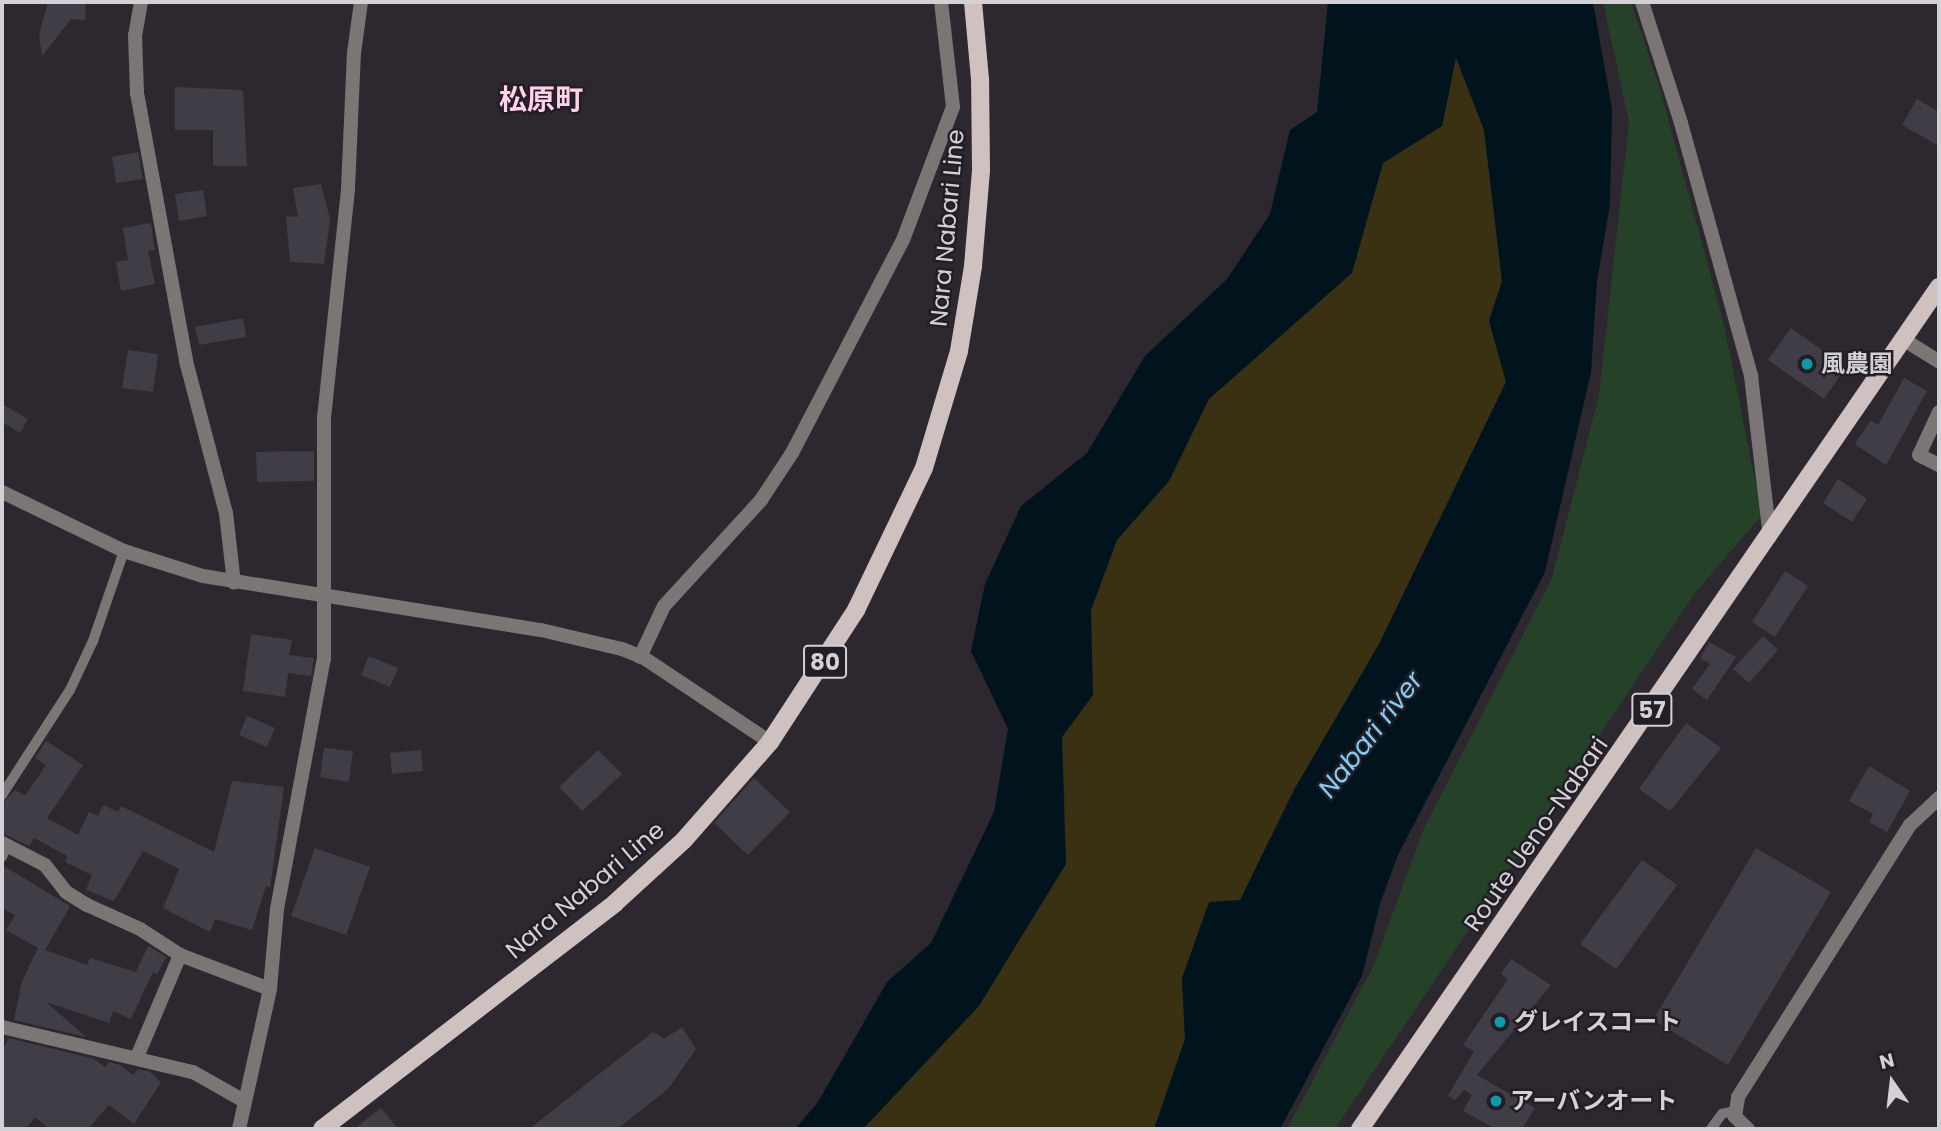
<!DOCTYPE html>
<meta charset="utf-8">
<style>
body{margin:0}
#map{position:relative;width:1941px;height:1131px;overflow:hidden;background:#2d2830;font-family:Poppins,"Noto Sans JP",sans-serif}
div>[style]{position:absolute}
.green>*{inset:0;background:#254127}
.sand>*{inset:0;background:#393111}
.water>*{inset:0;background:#01141e}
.building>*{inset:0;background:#413d47}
.service>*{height:10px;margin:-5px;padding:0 5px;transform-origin:5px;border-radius:5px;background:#7c7575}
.minor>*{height:14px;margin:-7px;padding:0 7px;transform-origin:7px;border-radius:7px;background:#7c7575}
.tertiary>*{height:14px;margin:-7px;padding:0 7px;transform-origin:7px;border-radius:7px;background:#7c7575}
.primary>*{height:18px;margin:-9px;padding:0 9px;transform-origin:9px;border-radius:9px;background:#cec1c0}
.dots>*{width:19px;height:19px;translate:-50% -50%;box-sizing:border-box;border:4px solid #231e26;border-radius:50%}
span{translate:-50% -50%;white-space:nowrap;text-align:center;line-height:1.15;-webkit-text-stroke:5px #231e26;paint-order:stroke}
.shield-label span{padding:2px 5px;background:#231e26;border:2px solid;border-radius:5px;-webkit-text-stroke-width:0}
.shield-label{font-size:23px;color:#d3d0d6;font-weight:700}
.street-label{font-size:24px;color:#d3d0d6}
.poi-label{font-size:24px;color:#d3d0d6;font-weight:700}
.left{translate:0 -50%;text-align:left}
.water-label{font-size:26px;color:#81cef5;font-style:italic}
.quarter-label{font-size:28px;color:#ffd1ea;font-weight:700}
.frame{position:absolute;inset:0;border:4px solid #d3d0d6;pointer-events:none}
.north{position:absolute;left:1857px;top:1047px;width:70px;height:70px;-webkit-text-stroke:5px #231e26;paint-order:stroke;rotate:346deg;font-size:19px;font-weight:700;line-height:28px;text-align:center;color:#d3d0d6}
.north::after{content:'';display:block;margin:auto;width:24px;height:32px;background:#d3d0d6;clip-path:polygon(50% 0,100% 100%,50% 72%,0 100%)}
</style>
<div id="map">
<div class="green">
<div style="clip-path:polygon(1603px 2px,1631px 2px,1660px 89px,1724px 325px,1762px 515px,1695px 593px,1335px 1129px,1287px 1129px,1373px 967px,1424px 828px,1552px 578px,1599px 395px,1629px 122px)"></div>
</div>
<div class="sand">
<div style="clip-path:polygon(1456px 56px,1484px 130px,1502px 281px,1489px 321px,1506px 382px,1379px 644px,1294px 790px,1240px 901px,1182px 978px,1185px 1039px,1154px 1129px,863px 1129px,881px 1108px,1065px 804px,1062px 737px,1093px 695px,1091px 610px,1117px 540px,1169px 481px,1209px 399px,1352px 273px,1383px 163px,1442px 126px)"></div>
</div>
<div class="water">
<div style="clip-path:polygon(1328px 2px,1593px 2px,1612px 109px,1610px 205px,1597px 281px,1591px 372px,1545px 572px,1398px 855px,1380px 904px,1362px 976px,1280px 1129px,1154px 1129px,1185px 1039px,1182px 978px,1209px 902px,1240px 900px,1294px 790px,1379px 644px,1506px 382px,1489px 321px,1502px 281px,1484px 130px,1456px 58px,1442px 126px,1383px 163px,1352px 273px,1209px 399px,1169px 481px,1117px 540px,1091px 610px,1093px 695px,1062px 737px,1066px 864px,979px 1006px,863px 1129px,795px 1129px,818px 1102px,887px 982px,931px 943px,994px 812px,1008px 729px,971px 651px,985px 584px,1021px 506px,1087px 453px,1145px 356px,1227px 279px,1270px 214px,1290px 130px,1317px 112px)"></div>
</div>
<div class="building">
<div style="clip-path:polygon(48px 2px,86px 2px,85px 20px,71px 19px,42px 56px,39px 35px)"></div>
<div style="clip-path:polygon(175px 87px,243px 90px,247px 166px,213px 166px,213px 130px,175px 130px)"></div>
<div style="clip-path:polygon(1917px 99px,1939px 112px,1939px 146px,1902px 125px)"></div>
<div style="clip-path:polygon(138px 152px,143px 179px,116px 183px,112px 157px)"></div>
<div style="clip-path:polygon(321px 184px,330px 219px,324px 264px,290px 262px,286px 216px,298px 217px,293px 188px)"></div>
<div style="clip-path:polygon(203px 190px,207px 216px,179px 221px,175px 194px)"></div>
<div style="clip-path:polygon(151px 223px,155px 250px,148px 251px,155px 284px,121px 291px,116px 262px,128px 260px,123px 228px)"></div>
<div style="clip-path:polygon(243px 318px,246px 337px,199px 345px,195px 327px)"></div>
<div style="clip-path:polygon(1791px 328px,1846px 367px,1824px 399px,1768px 360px)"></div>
<div style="clip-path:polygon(128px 350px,158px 354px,153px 392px,122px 388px)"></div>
<div style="clip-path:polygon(1904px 378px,1927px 391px,1886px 465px,1855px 444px,1871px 420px,1878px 425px)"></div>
<div style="clip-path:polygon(2px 404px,28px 419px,20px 433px,2px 422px)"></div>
<div style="clip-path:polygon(314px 451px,314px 481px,257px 482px,256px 452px)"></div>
<div style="clip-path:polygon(1838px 479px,1867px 499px,1852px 522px,1823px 503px)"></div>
<div style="clip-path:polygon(1785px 571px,1808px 586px,1775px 637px,1752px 622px)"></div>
<div style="clip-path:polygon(251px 634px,292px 640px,289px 655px,314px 658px,311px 676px,288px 673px,285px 697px,243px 691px)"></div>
<div style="clip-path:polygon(1763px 636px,1778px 650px,1749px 683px,1733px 669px)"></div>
<div style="clip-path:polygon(1709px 642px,1736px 657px,1707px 700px,1692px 689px,1710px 664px,1700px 658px)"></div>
<div style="clip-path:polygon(369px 656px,398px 668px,390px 687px,361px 675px)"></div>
<div style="clip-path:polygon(247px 716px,275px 728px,267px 747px,239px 735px)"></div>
<div style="clip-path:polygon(1686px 723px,1721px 748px,1670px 811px,1639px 789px)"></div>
<div style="clip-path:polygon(46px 741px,83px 765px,47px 818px,78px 835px,89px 812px,98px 816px,103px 805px,118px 812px,121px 806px,214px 852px,232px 781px,284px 787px,270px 888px,266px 886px,252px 930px,215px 919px,210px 932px,163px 908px,179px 869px,143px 851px,114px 901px,86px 890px,92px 875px,65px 862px,67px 856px,34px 838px,29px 846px,2px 833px,2px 804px,15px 790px,25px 796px,46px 765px,35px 758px)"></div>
<div style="clip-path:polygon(324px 748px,353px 751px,349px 782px,320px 777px)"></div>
<div style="clip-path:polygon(421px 750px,423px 771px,392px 774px,390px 753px)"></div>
<div style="clip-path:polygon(598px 750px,622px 774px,582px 811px,559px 787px)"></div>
<div style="clip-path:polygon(1869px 766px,1910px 791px,1887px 832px,1869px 822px,1873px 814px,1849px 801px)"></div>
<div style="clip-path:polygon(754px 778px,790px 812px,748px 855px,714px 823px)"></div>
<div style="clip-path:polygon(315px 848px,370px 867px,346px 935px,291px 916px)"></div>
<div style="clip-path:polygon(1756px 848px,1831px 892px,1728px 1065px,1653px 1020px)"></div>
<div style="clip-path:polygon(1642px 860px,1677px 885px,1616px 969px,1580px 944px)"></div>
<div style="clip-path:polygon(2px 865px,70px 906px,45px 950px,87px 965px,90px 958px,136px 972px,148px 946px,166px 957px,157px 974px,153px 972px,131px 1019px,113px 1011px,109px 1023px,46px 1002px,86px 1037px,14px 1020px,22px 981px,38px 948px,6px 930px,15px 915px,2px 908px)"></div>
<div style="clip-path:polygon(1511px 959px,1551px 985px,1477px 1075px,1535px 1108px,1522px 1129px,1496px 1129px,1463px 1111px,1472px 1095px,1464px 1090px,1455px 1100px,1448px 1096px,1474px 1051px,1463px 1045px,1508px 979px,1501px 974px)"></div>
<div style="clip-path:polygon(682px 1027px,696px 1049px,668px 1089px,617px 1129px,529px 1129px,653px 1032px,664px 1039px)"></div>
<div style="clip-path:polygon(9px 1038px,94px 1059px,105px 1067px,109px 1062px,120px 1065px,133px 1075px,138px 1069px,150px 1072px,161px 1082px,134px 1124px,109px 1105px,88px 1129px,49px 1129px,35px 1117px,26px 1129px,2px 1129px,2px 1050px)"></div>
<div style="clip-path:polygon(381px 1108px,398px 1129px,354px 1129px)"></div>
</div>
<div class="service">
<div style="left:2px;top:795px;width:125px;rotate:-57.1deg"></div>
<div style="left:70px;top:690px;width:54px;rotate:-64.9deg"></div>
<div style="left:93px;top:641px;width:95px;rotate:-71deg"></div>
<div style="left:2px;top:857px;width:12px;rotate:-66deg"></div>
<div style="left:1711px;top:1129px;width:19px;rotate:-54deg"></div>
<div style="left:1722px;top:1114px;width:12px;rotate:-14deg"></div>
</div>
<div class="minor">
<div style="left:141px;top:2px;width:34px;rotate:100deg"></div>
<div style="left:135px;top:35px;width:58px;rotate:88deg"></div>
<div style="left:137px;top:93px;width:272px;rotate:79.6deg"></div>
<div style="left:186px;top:361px;width:157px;rotate:75.3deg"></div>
<div style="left:226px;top:513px;width:70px;rotate:83.5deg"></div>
<div style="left:1642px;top:2px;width:127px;rotate:72.1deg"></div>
<div style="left:1681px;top:123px;width:263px;rotate:74.5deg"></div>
<div style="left:1751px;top:376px;width:162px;rotate:83.3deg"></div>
<div style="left:1906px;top:341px;width:39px;rotate:32deg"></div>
<div style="left:1939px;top:412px;width:47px;rotate:114.9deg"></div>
<div style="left:1919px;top:455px;width:22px;rotate:27deg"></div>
<div style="left:640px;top:657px;width:56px;rotate:-64.8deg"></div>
<div style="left:664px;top:606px;width:144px;rotate:-47.5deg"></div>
<div style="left:761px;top:500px;width:56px;rotate:-56.6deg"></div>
<div style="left:792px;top:453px;width:240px;rotate:-62.5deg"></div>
<div style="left:903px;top:240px;width:142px;rotate:-69.4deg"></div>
<div style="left:953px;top:107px;width:106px;rotate:-96.5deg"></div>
<div style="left:2px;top:843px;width:48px;rotate:27.1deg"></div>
<div style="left:45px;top:865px;width:34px;rotate:52deg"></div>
<div style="left:66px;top:892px;width:25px;rotate:32deg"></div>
<div style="left:87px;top:905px;width:58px;rotate:24.4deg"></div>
<div style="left:140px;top:929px;width:48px;rotate:33deg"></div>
<div style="left:180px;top:955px;width:96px;rotate:20.7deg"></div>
<div style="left:2px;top:1027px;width:196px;rotate:13.3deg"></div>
<div style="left:193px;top:1072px;width:59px;rotate:29.6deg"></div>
<div style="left:137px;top:1057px;width:111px;rotate:-67.1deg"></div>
<div style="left:239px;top:1129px;width:143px;rotate:-77.5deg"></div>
<div style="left:270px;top:989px;width:80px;rotate:-85deg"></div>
<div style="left:277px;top:909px;width:254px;rotate:-79.4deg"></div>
<div style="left:324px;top:659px;width:241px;rotate:-90deg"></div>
<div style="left:324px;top:418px;width:230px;rotate:-84deg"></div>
<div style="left:348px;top:189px;width:136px;rotate:-87.5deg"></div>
<div style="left:354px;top:53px;width:51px;rotate:-82.2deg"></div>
<div style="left:1748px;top:1129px;width:18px;rotate:-137deg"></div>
<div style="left:1735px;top:1117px;width:20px;rotate:-81deg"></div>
<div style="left:1738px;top:1097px;width:322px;rotate:-57.7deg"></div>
<div style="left:1910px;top:825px;width:40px;rotate:-43deg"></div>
</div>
<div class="tertiary">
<div style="left:2px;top:492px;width:136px;rotate:25.8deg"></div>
<div style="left:124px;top:551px;width:83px;rotate:17.6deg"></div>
<div style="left:203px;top:576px;width:342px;rotate:9.1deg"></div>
<div style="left:541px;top:630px;width:83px;rotate:13.2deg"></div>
<div style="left:622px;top:649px;width:24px;rotate:22deg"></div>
<div style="left:644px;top:658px;width:151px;rotate:33.7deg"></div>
</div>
<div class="primary">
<div style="left:322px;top:1129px;width:370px;rotate:-37.6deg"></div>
<div style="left:615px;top:903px;width:93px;rotate:-42.4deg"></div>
<div style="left:684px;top:840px;width:130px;rotate:-48.7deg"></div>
<div style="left:770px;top:742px;width:158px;rotate:-56.9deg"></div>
<div style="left:856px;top:610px;width:157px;rotate:-64.4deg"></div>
<div style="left:924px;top:468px;width:122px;rotate:-73.3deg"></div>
<div style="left:959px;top:351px;width:86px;rotate:-80.6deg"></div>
<div style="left:973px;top:266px;width:96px;rotate:-85.2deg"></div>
<div style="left:981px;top:170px;width:91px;rotate:-90.6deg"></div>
<div style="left:980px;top:79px;width:77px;rotate:-95.2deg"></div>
<div style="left:1360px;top:1129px;width:1022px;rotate:-55.49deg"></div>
</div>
<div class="dots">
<div style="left:1807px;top:364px;background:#0f9aa8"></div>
<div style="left:1500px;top:1022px;background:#0f9aa8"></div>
<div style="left:1496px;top:1101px;background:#0f9aa8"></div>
</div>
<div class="shield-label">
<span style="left:825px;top:662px">80</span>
<span style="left:1652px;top:710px">57</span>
</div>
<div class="street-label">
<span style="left:947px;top:228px;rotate:-85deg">Nara Nabari Line</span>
<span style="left:1536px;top:834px;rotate:-55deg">Route Ueno-Nabari</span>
<span style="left:585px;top:890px;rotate:-40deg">Nara Nabari Line</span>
</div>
<div class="poi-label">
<span class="left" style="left:1821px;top:364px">風農園</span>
<span class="left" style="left:1514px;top:1022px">グレイスコート</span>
<span class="left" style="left:1510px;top:1101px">アーバンオート</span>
</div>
<div class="water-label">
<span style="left:1371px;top:735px;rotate:-52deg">Nabari river</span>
</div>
<div class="quarter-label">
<span style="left:541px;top:100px">松原町</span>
</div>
<div class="frame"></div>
<div class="north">N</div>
</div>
